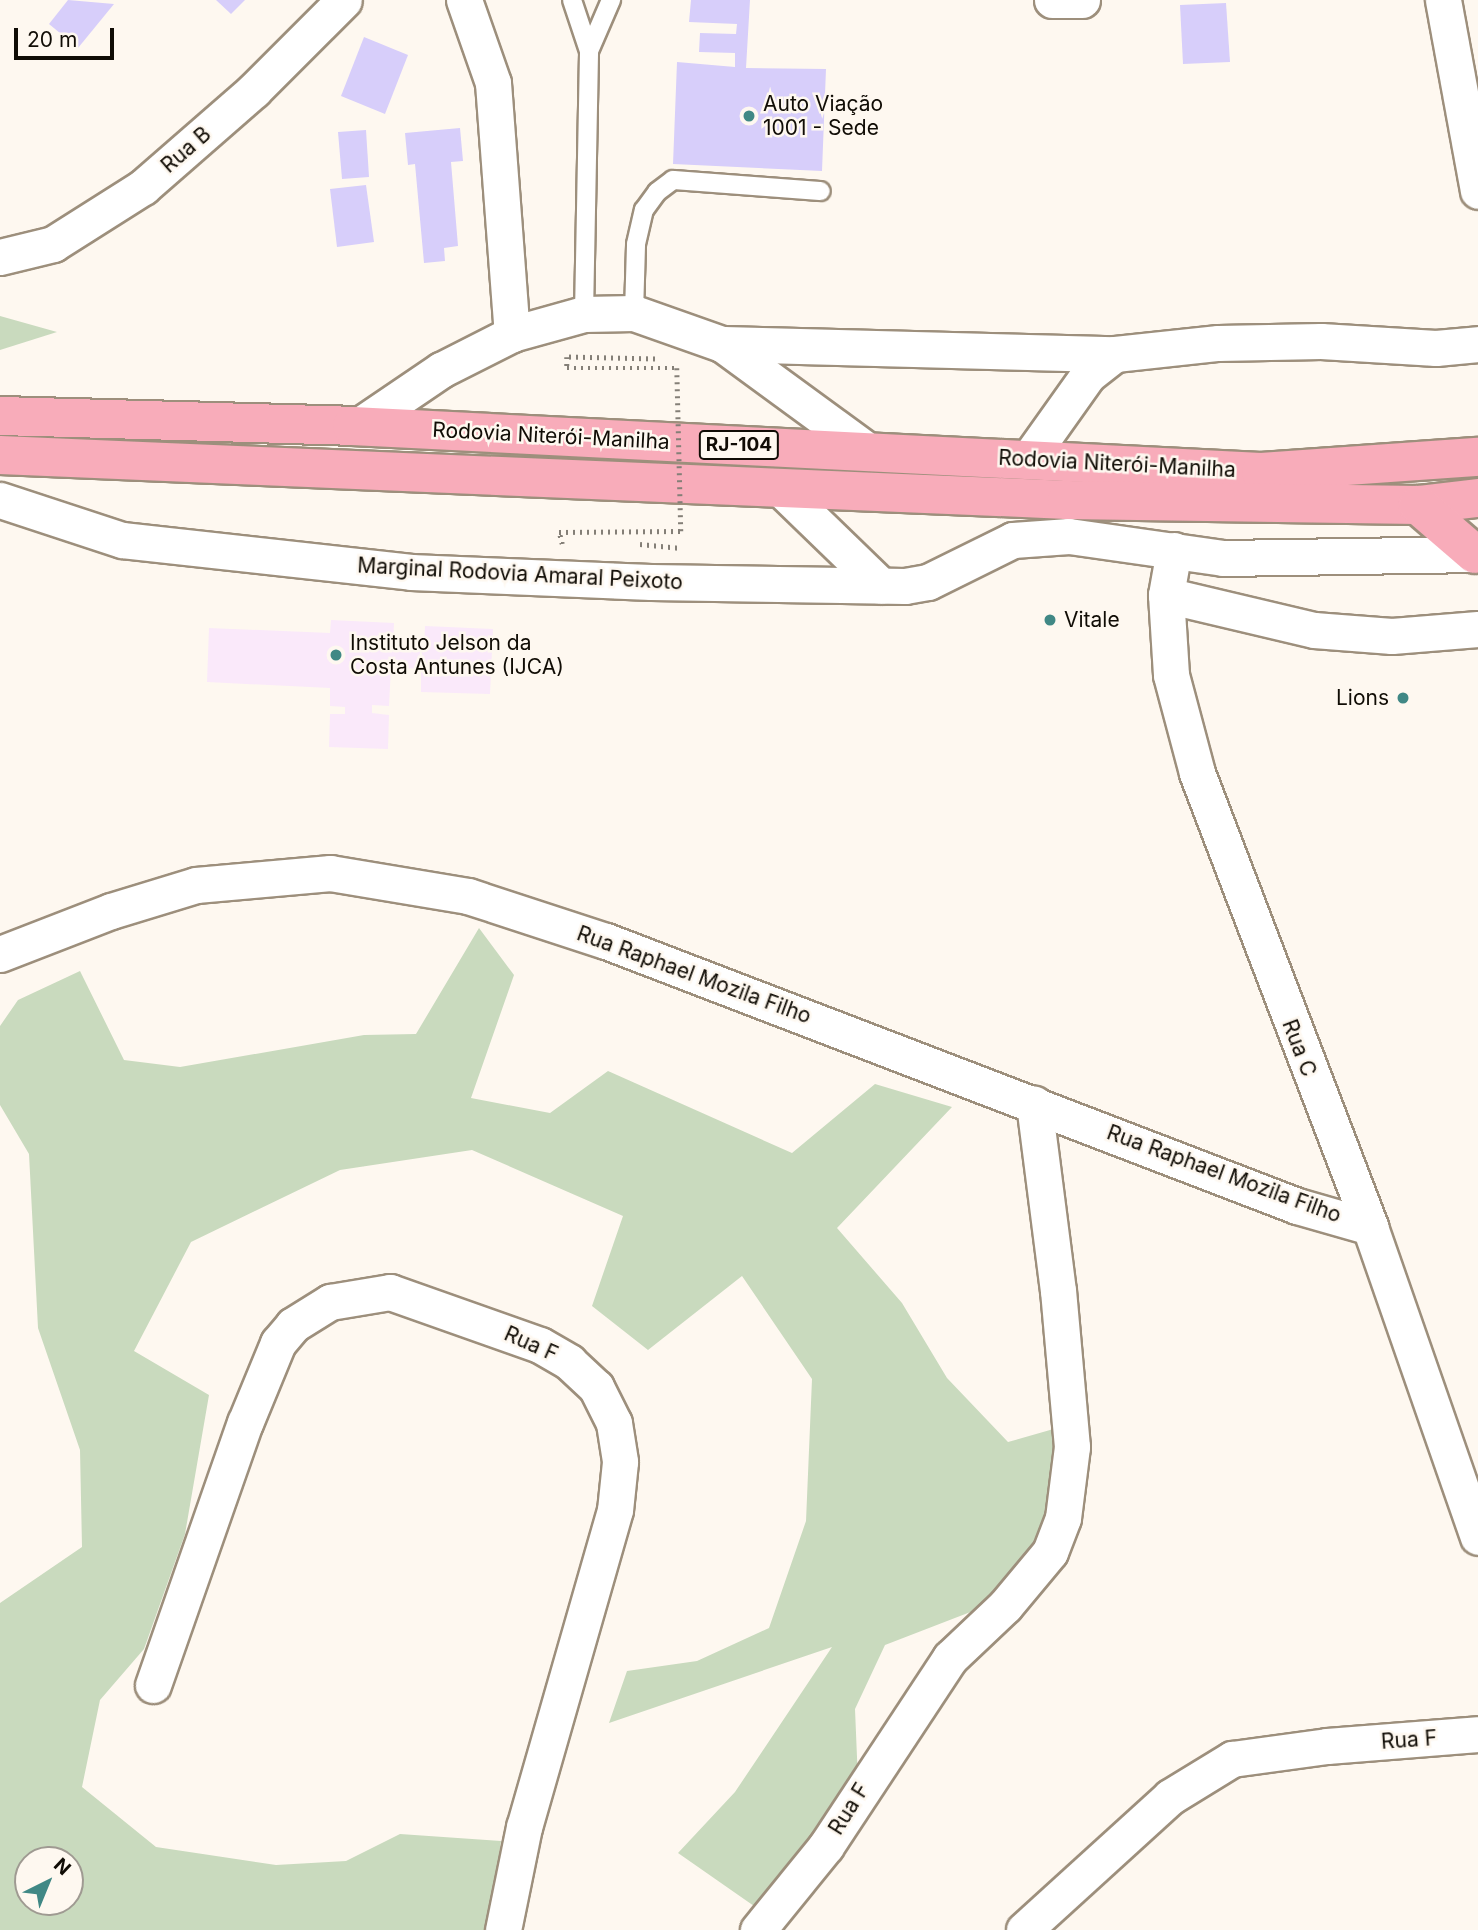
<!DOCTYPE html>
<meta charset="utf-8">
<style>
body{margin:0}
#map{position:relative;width:1478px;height:1930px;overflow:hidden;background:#fef8f0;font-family:Inter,sans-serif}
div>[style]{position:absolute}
.education>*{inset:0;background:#fae9fa}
.green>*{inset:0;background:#c9dabe}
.building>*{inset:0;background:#d7cefa}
.path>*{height:4.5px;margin-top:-2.25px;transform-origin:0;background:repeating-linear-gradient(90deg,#847f77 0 2px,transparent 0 7px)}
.roads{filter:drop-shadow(2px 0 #9d8f7c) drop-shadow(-2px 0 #9d8f7c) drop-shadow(0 2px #9d8f7c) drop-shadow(0 -2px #9d8f7c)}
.lane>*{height:18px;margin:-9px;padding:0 9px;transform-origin:9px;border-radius:9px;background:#fff}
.street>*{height:35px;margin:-17.5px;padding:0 17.5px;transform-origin:17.5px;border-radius:17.5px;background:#fff}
.highway>*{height:38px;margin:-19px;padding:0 19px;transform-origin:19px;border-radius:19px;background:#f8acba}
.path-bridge>*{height:4.5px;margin-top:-2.25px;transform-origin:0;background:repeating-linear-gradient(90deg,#847f77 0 2px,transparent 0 7px)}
.dots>*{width:19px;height:19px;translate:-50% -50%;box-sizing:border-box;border:4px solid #fef8f0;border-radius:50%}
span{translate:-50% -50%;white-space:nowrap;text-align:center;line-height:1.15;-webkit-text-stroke:5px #fef8f0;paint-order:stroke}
.shield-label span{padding:2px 5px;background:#fef8f0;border:2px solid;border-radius:5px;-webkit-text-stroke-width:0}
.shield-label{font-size:19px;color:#100c05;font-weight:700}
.poi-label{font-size:21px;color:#100c05}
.left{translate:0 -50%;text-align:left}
.right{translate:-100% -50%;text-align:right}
.street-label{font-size:21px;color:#100c05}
.north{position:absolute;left:14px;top:1846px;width:70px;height:70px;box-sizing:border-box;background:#fef8f0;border:2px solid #9f9a92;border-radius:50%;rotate:43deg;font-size:19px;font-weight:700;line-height:28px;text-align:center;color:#100c05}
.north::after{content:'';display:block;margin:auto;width:24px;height:32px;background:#408885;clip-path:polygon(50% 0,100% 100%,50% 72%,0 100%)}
.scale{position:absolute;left:14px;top:28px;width:100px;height:32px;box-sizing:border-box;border:4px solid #100c05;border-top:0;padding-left:9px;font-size:21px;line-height:24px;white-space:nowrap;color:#100c05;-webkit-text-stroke:5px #fef8f0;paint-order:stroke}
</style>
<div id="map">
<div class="education">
<div style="clip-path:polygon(331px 620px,394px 623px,393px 647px,424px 648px,425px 626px,493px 629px,490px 694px,421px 692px,421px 669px,391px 667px,389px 706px,372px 705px,372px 713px,389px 715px,388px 749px,329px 747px,330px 714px,345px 714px,345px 707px,330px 706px,330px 688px,207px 682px,209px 628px,330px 633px)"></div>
</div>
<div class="green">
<div style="clip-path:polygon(0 316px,57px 332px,0 350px)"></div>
<div style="clip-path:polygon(evenodd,479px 928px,514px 975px,471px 1098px,550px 1113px,608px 1071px,792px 1153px,875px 1084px,952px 1107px,837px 1228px,902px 1303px,947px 1378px,1008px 1442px,1064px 1426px,1036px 1564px,986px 1606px,885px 1645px,855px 1709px,858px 1781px,799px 1874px,754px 1906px,678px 1853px,735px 1792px,832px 1647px,609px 1723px,627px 1671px,697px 1661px,769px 1628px,806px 1521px,812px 1379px,742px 1276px,648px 1350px,592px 1306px,623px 1216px,472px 1150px,340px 1170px,191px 1242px,134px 1351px,209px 1395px,185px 1534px,144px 1649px,100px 1700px,82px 1787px,156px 1847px,276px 1865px,346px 1861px,400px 1834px,501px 1841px,489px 1930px,0 1930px,0 1603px,82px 1547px,80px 1450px,38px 1328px,29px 1154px,0 1105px,0 1026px,18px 1000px,80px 971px,124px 1060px,180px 1067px,364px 1035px,416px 1034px,479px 928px,28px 1860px,70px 1860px,70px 1902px,28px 1902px,28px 1860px)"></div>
</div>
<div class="building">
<div style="clip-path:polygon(68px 0,114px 4px,78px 48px,49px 24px)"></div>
<div style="clip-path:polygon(216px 0,245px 0,231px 14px)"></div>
<div style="clip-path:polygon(691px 0,750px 0,746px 68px,826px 69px,822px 171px,673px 164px,677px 62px,735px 67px,735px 53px,699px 52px,700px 33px,736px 34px,737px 24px,689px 22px)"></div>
<div style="clip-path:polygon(1226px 3px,1230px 62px,1183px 64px,1180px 5px)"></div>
<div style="clip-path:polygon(364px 37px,408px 55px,385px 114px,341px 96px)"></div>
<div style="clip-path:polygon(460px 128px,463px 161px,451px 162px,458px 246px,444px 248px,445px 261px,424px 263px,415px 164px,408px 165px,405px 133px)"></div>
<div style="clip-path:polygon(366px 130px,369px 177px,342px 179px,338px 132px)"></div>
<div style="clip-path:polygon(366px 185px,374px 242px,337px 247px,330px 189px)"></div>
</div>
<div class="path">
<div style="left:655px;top:359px;width:88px;rotate:-178.7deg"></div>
<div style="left:567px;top:357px;width:11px;rotate:90deg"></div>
<div style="left:567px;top:368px;width:110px"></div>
<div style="left:562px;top:544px;width:12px;rotate:-104deg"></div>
<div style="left:559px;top:532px;width:122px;rotate:-0.5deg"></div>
<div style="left:640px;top:544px;width:41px;rotate:5.6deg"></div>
</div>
<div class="roads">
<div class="lane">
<div style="left:572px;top:0;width:54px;rotate:71.6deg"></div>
<div style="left:589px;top:51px;width:56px;rotate:-66.7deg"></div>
<div style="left:634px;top:313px;width:69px;rotate:-88.3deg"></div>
<div style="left:636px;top:244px;width:35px;rotate:-77deg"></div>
<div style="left:644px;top:210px;width:22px;rotate:-54deg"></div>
<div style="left:657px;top:192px;width:20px;rotate:-37deg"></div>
<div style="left:673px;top:180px;width:148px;rotate:4.3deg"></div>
<div style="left:584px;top:314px;width:263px;rotate:-88.9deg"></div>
</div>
<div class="street">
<div style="left:464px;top:0;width:88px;rotate:70.7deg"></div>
<div style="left:493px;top:83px;width:252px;rotate:85.7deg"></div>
<div style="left:1052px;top:0;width:30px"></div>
<div style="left:1443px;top:0;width:194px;rotate:79.6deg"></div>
<div style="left:0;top:257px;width:55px;rotate:-13.8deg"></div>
<div style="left:53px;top:244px;width:107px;rotate:-32.3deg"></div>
<div style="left:143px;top:187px;width:147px;rotate:-41.1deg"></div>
<div style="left:254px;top:90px;width:127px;rotate:-45deg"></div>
<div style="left:722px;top:344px;width:393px;rotate:1.5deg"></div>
<div style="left:357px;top:427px;width:102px;rotate:-34.2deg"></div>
<div style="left:441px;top:370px;width:80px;rotate:-26.9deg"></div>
<div style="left:512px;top:334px;width:75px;rotate:-15.5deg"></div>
<div style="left:584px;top:314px;width:50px;rotate:-1.1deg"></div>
<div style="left:634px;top:313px;width:93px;rotate:19.4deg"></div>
<div style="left:722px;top:344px;width:181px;rotate:36.2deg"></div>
<div style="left:1029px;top:458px;width:102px;rotate:-54.6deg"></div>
<div style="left:1088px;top:375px;width:34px;rotate:-38deg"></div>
<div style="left:1115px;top:354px;width:104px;rotate:-6.1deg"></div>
<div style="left:1218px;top:343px;width:103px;rotate:-1.1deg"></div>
<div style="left:1321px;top:341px;width:115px;rotate:3.5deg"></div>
<div style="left:1436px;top:348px;width:42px;rotate:-5.4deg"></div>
<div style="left:781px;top:489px;width:139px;rotate:44.1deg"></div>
<div style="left:0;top:500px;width:128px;rotate:18.2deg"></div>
<div style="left:122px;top:540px;width:291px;rotate:6.3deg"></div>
<div style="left:411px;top:572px;width:240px;rotate:2.4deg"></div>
<div style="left:651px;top:582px;width:254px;rotate:0.9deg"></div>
<div style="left:905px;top:586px;width:23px;rotate:-10deg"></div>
<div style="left:928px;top:582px;width:95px;rotate:-26.3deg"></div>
<div style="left:1013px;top:540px;width:56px;rotate:-4.1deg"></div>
<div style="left:1069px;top:536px;width:156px;rotate:8.1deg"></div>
<div style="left:1223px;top:558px;width:255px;rotate:-0.9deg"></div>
<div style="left:1174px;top:550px;width:46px;rotate:100.1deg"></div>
<div style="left:1166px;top:595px;width:80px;rotate:86.4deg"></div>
<div style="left:1171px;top:675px;width:101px;rotate:75.1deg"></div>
<div style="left:1197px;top:773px;width:486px;rotate:69.1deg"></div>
<div style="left:1370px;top:1227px;width:328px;rotate:70.8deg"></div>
<div style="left:1166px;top:595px;width:152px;rotate:13.3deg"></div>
<div style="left:1314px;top:630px;width:78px;rotate:4.4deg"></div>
<div style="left:1392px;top:636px;width:86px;rotate:-4.7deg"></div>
<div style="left:0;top:954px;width:119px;rotate:-21.2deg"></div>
<div style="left:111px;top:911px;width:89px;rotate:-17deg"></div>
<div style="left:196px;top:885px;width:135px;rotate:-5.1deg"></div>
<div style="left:330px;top:873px;width:140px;rotate:9.5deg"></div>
<div style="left:468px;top:896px;width:145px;rotate:18.1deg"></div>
<div style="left:606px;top:941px;width:740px;rotate:20.98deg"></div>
<div style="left:1297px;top:1206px;width:76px;rotate:16deg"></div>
<div style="left:153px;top:1685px;width:278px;rotate:-70.7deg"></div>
<div style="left:245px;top:1423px;width:87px;rotate:-67.6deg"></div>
<div style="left:278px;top:1343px;width:23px;rotate:-50deg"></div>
<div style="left:293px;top:1325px;width:44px;rotate:-31.9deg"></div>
<div style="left:330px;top:1302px;width:61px;rotate:-9.5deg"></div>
<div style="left:390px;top:1292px;width:159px;rotate:19.5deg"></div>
<div style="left:540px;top:1345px;width:34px;rotate:30deg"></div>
<div style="left:569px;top:1362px;width:37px;rotate:43deg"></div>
<div style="left:596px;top:1387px;width:40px;rotate:63.4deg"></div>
<div style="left:614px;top:1423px;width:39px;rotate:81deg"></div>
<div style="left:620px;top:1462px;width:48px;rotate:95.9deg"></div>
<div style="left:615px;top:1510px;width:330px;rotate:106deg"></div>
<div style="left:524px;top:1827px;width:105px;rotate:101.5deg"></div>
<div style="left:758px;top:1930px;width:108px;rotate:-51deg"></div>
<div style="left:826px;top:1846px;width:225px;rotate:-56.6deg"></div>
<div style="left:950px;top:1658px;width:76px;rotate:-43.4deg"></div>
<div style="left:1005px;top:1606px;width:70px;rotate:-50.2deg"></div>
<div style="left:1050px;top:1552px;width:36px;rotate:-69deg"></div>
<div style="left:1063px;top:1518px;width:72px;rotate:-82.8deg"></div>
<div style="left:1072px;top:1447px;width:157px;rotate:-95.1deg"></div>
<div style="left:1058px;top:1291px;width:189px;rotate:-97.3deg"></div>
<div style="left:1024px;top:1930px;width:197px;rotate:-42.3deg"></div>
<div style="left:1170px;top:1797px;width:73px;rotate:-31.5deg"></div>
<div style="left:1232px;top:1759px;width:96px;rotate:-7.8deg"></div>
<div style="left:1327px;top:1746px;width:151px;rotate:-4.5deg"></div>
</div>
<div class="highway">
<div style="left:0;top:416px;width:352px;rotate:1.6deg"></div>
<div style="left:352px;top:426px;width:910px;rotate:2.9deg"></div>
<div style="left:1261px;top:472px;width:218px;rotate:-4deg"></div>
<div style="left:0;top:455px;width:1068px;rotate:2.41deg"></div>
<div style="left:1067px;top:500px;width:351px;rotate:0.8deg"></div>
<div style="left:1418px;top:505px;width:60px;rotate:-6.7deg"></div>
<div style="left:1418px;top:505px;width:75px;rotate:40.7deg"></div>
</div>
</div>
<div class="path-bridge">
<div style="left:677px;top:368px;width:163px;rotate:88.6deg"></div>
</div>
<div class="dots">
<div style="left:749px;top:116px;background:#408885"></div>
<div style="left:1050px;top:620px;background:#408885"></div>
<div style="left:336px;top:655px;background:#408885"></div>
<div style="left:1403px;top:698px;background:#408885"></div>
</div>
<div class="shield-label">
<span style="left:739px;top:445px">RJ-104</span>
</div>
<div class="poi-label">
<span class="left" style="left:763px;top:116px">Auto Viação<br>1001 - Sede</span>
<span class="left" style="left:1064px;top:620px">Vitale</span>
<span class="left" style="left:350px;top:655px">Instituto Jelson da<br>Costa Antunes (IJCA)</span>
<span class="right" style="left:1389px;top:698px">Lions</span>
</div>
<div class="street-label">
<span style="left:186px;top:150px;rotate:-41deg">Rua B</span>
<span style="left:551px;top:436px;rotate:3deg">Rodovia Niterói-Manilha</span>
<span style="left:1117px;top:464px;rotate:3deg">Rodovia Niterói-Manilha</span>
<span style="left:520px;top:574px;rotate:3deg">Marginal Rodovia Amaral Peixoto</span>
<span style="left:694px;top:975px;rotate:20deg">Rua Raphael Mozila Filho</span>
<span style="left:1299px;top:1048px;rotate:69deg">Rua C</span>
<span style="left:1224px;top:1174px;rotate:20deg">Rua Raphael Mozila Filho</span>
<span style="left:531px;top:1344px;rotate:24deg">Rua F</span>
<span style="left:1409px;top:1740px;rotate:-4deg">Rua F</span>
<span style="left:849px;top:1809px;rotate:-58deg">Rua F</span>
</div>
<div class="north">N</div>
<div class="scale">20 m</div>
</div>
